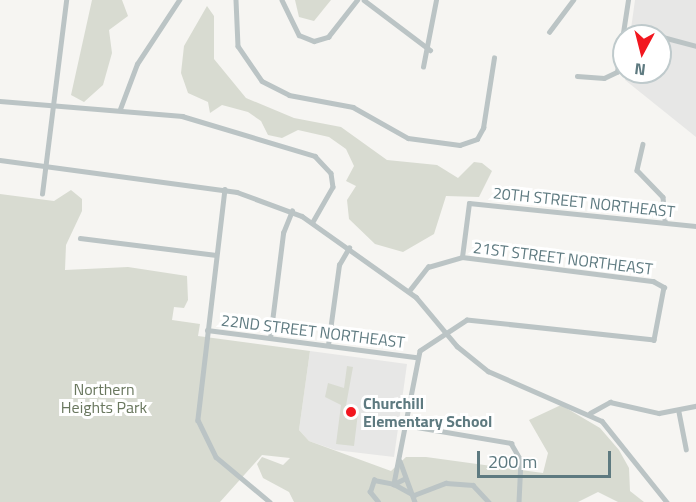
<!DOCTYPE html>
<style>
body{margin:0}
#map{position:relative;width:696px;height:502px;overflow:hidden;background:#f6f5f2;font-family:"Titillium Web",sans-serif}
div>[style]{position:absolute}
.built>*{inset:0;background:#e7e7e6}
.green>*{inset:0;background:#d8dbd1}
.minor>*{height:4.5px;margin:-2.25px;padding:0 2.25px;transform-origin:2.25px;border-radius:2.25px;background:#bbc4c5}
.dots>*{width:16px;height:16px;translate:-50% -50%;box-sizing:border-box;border:3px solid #fff;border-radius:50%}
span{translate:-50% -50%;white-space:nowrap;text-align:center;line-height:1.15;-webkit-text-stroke:6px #fff;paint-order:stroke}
.street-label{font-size:16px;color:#5e7a80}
.park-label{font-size:16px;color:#69775e}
.poi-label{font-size:16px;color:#5e7a80;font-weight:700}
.left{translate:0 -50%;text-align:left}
.north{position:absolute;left:612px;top:24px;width:60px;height:60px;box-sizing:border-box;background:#fff;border:2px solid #bfcacc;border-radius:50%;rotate:187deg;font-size:16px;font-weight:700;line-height:24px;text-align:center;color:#5e7a80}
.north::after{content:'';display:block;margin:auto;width:21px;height:27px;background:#f2171f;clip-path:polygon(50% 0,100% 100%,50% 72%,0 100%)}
.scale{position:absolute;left:477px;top:451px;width:134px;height:27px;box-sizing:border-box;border:3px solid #5e7a80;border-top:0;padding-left:8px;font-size:18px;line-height:21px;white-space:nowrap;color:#5e7a80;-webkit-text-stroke:4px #fff;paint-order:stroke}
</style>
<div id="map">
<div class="built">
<div style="clip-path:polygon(635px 0,696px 0,696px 137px,625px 80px,626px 72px,660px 72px,660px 36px,630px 36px)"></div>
<div style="clip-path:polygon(310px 351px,407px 364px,394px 457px,335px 450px,309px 441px,299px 430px)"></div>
</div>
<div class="green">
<div style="clip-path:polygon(92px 0,122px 0,128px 16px,109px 30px,112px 53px,103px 85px,84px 102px,71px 95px)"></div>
<div style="clip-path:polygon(295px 0,331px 0,314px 21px,299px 17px)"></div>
<div style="clip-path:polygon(207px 6px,214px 16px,214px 59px,246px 98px,294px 118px,341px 127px,387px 160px,437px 165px,458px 178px,474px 162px,482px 163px,492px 171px,479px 197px,446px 196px,434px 234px,403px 252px,375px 244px,349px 219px,347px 200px,356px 186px,346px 181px,354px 166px,346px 149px,329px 137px,298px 130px,282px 138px,268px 135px,261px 121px,248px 112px,222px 105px,210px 113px,208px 102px,188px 93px,181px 73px,184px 46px)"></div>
<div style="clip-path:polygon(71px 190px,82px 199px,82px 211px,66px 245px,65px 270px,128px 267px,187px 276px,188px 300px,184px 308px,174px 307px,172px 320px,200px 324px,198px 336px,310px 351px,299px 430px,309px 441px,391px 471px,406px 457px,426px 457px,543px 473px,548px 453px,529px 420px,561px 405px,600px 428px,619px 450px,629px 468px,630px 491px,644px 502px,618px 502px,598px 492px,578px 502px,294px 502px,289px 492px,263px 478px,257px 464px,262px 457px,283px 465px,290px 458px,262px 455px,220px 502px,0 502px,0 194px,54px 201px)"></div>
<div style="clip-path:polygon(347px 366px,353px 367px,345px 411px,358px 413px,354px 446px,336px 444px,341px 405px,325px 397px,328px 383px,344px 388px)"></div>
</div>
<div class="minor">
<div style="left:236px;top:0;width:46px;rotate:87.5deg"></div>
<div style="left:238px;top:46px;width:42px;rotate:55.6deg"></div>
<div style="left:262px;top:81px;width:30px;rotate:27deg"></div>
<div style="left:289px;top:95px;width:65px;rotate:10.6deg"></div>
<div style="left:353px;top:107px;width:63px;rotate:29.4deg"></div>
<div style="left:408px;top:138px;width:52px;rotate:7.7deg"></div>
<div style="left:460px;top:145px;width:18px;rotate:-19deg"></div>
<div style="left:477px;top:139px;width:13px;rotate:-61deg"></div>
<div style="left:483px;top:128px;width:71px;rotate:-81.1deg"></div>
<div style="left:282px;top:0;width:39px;rotate:64deg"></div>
<div style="left:299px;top:35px;width:16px;rotate:22deg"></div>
<div style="left:314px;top:41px;width:15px;rotate:-16deg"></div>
<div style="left:328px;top:37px;width:47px;rotate:-51.9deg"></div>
<div style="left:364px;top:0;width:83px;rotate:37.1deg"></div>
<div style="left:549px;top:32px;width:40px;rotate:-53deg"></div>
<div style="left:659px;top:36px;width:38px;rotate:15deg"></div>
<div style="left:423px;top:67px;width:68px;rotate:-79deg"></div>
<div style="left:577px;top:76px;width:27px;rotate:4deg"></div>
<div style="left:604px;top:78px;width:14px;rotate:-25deg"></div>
<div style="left:617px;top:72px;width:73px;rotate:-81.3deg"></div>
<div style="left:0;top:101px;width:183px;rotate:4.7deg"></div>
<div style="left:182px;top:116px;width:139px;rotate:16.7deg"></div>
<div style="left:315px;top:156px;width:23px;rotate:47deg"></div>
<div style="left:331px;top:173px;width:14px;rotate:82deg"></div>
<div style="left:333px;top:187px;width:40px;rotate:119.7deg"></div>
<div style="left:120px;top:109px;width:48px;rotate:-69.3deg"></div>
<div style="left:137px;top:64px;width:77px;rotate:-56.7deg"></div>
<div style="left:643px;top:144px;width:27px;rotate:103deg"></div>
<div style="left:637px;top:170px;width:37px;rotate:46deg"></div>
<div style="left:663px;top:197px;width:25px;rotate:85deg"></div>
<div style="left:0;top:160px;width:239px;rotate:7.7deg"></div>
<div style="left:237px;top:192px;width:69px;rotate:20.3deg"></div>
<div style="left:302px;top:216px;width:140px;rotate:35.4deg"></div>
<div style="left:416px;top:297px;width:64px;rotate:50.1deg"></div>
<div style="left:457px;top:346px;width:40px;rotate:39deg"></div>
<div style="left:488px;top:371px;width:124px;rotate:23.7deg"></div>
<div style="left:602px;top:421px;width:104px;rotate:51.3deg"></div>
<div style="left:225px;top:189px;width:233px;rotate:96.7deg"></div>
<div style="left:198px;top:420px;width:41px;rotate:64.1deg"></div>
<div style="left:216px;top:457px;width:70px;rotate:39.8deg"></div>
<div style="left:42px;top:194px;width:195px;rotate:-82.9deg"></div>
<div style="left:80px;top:238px;width:137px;rotate:7.1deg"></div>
<div style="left:462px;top:257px;width:54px;rotate:-82.6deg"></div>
<div style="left:469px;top:203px;width:228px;rotate:5.8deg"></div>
<div style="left:409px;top:291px;width:31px;rotate:-52deg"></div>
<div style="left:428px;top:267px;width:35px;rotate:-16deg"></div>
<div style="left:462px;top:257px;width:193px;rotate:7.2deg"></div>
<div style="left:653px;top:281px;width:13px;rotate:29deg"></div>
<div style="left:664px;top:287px;width:54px;rotate:100.7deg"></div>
<div style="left:654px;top:340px;width:188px;rotate:-173.9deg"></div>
<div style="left:467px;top:320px;width:56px;rotate:146.6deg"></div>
<div style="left:420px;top:351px;width:136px;rotate:101.1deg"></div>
<div style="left:394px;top:484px;width:23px;rotate:29deg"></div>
<div style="left:414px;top:495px;width:34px;rotate:-21deg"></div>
<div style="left:446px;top:483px;width:27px;rotate:4deg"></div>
<div style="left:473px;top:485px;width:23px;rotate:47deg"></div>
<div style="left:207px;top:330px;width:211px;rotate:7.4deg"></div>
<div style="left:270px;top:338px;width:106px;rotate:-82.9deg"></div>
<div style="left:283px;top:233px;width:24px;rotate:-68deg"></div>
<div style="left:328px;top:345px;width:81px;rotate:-82.2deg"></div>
<div style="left:339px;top:265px;width:20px;rotate:-60deg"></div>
<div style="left:679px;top:412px;width:38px;rotate:79deg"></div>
<div style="left:590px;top:413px;width:23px;rotate:-29deg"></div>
<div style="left:610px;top:402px;width:50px;rotate:12.7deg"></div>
<div style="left:659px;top:413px;width:38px;rotate:-11deg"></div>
<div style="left:405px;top:425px;width:108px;rotate:9.6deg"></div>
<div style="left:511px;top:443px;width:20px;rotate:60deg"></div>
<div style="left:521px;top:460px;width:42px;rotate:92.7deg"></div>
<div style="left:400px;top:461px;width:44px;rotate:69.9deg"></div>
<div style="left:378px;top:502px;width:13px;rotate:-129deg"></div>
<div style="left:370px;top:492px;width:13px;rotate:-72deg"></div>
<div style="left:374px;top:480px;width:20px;rotate:11deg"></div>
<div style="left:394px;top:484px;width:11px;rotate:-27deg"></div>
</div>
<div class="dots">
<div style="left:351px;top:412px;background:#f2171f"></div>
</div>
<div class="street-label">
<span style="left:584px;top:202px;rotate:6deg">20TH STREET NORTHEAST</span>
<span style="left:563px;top:258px;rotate:7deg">21ST STREET NORTHEAST</span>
<span style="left:313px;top:331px;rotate:7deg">22ND STREET NORTHEAST</span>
</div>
<div class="park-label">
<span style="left:104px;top:398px">Northern<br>Heights Park</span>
</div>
<div class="poi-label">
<span class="left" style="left:363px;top:412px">Churchill<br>Elementary School</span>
</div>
<div class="north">N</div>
<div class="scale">200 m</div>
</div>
